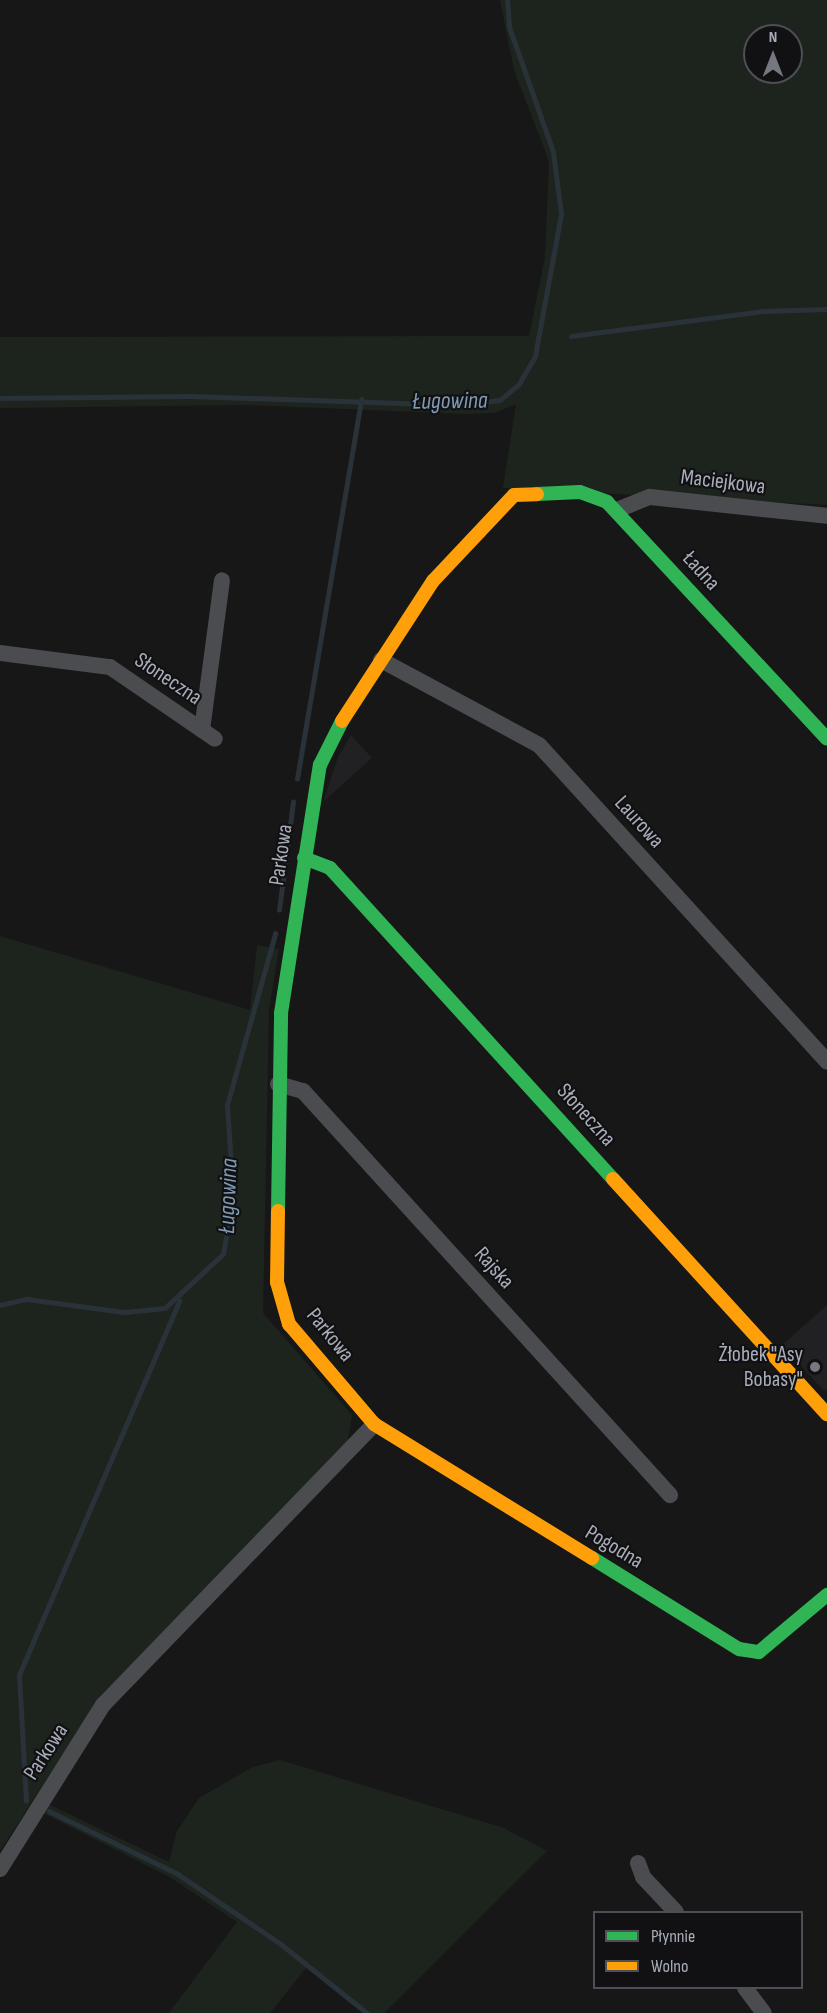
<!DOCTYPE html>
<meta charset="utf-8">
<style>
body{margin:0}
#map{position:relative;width:827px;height:2013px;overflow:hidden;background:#171717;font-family:"Sofia Sans Condensed",sans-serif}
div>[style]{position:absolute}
.built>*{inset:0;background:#212123}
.green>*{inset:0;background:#1d241e}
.stream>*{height:4.5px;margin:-2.25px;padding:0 2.25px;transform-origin:2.25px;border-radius:2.25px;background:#2a3239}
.street>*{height:16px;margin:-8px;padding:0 8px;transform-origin:8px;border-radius:8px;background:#4b4c50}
.fast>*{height:14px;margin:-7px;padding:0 7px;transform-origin:7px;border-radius:7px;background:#30b455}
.slow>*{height:14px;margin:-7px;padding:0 7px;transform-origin:7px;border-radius:7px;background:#ff9f0a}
.dots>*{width:16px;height:16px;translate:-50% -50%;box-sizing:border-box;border:3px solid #111113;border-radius:50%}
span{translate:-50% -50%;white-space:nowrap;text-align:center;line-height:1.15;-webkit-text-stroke:4.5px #111113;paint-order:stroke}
.street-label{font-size:22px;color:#a8adb8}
.poi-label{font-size:22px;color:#a8adb8}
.right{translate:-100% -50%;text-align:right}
.water-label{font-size:24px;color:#7f9bb3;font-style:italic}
.legend{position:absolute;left:593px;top:1911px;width:210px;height:78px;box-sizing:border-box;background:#111113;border:2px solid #4d4f55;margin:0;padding:8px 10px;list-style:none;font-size:18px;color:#a8adb8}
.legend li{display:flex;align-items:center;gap:12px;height:30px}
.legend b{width:30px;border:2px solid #4d4f55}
.north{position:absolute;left:743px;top:24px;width:60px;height:60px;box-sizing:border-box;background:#111113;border:2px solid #4d4f55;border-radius:50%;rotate:0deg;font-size:16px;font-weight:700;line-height:24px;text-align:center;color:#a8adb8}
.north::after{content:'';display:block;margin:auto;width:21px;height:27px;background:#757880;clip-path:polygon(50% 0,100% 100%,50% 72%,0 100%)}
</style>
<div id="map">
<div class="built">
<div style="clip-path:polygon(351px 735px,372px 758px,323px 802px,338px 757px)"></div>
<div style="clip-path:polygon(827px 1305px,827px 1389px,824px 1391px,782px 1345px)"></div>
</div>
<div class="green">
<div style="clip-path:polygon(evenodd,500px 0,827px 0,827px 505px,503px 488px,516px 404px,494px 413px,466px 414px,245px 405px,0 408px,0 337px,529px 336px,545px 257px,549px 161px,514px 70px,500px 0,755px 36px,791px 36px,791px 72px,755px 72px,755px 36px)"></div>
<div style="clip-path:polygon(0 936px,250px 1010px,257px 945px,279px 949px,269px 1010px,263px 1313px,352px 1415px,348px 1440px,99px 1698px,0 1851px)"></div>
<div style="clip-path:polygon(280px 1760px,504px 1828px,547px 1851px,384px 2013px,364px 2013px,306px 1968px,270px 2013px,169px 2013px,237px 1922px,168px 1876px,39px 1811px,44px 1802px,169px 1862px,177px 1831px,199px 1798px,253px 1767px)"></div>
</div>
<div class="stream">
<div style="left:571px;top:336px;width:194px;rotate:-7.4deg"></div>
<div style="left:763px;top:311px;width:64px;rotate:-1.8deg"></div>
<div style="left:0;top:398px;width:190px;rotate:-0.6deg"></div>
<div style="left:190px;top:396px;width:270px;rotate:1.9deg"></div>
<div style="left:460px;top:405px;width:40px;rotate:-7.1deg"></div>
<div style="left:500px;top:400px;width:25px;rotate:-40deg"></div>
<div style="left:519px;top:384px;width:32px;rotate:-60deg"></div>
<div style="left:535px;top:356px;width:144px;rotate:-79.6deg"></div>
<div style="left:561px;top:214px;width:63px;rotate:-97.4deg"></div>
<div style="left:553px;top:152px;width:133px;rotate:-109.4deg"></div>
<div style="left:509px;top:27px;width:27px;rotate:-94deg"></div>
<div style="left:297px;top:779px;width:385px;rotate:-80.4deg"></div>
<div style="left:279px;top:910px;width:109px;rotate:-82.6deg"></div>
<div style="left:0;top:1305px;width:28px;rotate:-13deg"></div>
<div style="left:27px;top:1299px;width:99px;rotate:7.6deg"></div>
<div style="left:125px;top:1312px;width:40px;rotate:-5.7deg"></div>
<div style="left:165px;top:1308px;width:79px;rotate:-43deg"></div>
<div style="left:223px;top:1254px;width:57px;rotate:-79.9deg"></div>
<div style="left:233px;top:1198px;width:93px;rotate:-93.7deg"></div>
<div style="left:227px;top:1105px;width:178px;rotate:-74.3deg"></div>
<div style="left:26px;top:1801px;width:126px;rotate:-93.2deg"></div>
<div style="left:19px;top:1675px;width:407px;rotate:-66.8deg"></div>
<div style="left:49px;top:1811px;width:144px;rotate:26deg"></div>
<div style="left:178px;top:1874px;width:125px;rotate:34.2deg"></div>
<div style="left:281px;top:1944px;width:110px;rotate:38.7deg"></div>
</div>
<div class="street">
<div style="left:617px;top:510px;width:35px;rotate:-22deg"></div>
<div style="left:650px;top:497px;width:178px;rotate:6.1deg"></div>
<div style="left:0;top:653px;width:111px;rotate:7.3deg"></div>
<div style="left:110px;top:667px;width:127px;rotate:34.4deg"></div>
<div style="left:381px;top:660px;width:179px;rotate:28.3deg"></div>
<div style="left:539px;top:745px;width:428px;rotate:47.7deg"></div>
<div style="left:202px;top:730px;width:151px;rotate:-82.4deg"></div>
<div style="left:278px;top:1084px;width:26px;rotate:16deg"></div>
<div style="left:303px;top:1091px;width:546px;rotate:47.75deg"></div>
<div style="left:638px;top:1863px;width:15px;rotate:70deg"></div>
<div style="left:643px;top:1877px;width:48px;rotate:46.7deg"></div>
<div style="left:0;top:1869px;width:194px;rotate:-57.9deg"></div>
<div style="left:103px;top:1705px;width:390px;rotate:-46deg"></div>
<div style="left:745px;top:1988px;width:31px;rotate:53deg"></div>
</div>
<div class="fast">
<div style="left:537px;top:494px;width:43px;rotate:-2.7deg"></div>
<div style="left:580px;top:492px;width:29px;rotate:20deg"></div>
<div style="left:607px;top:502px;width:323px;rotate:47.1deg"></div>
<div style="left:304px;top:858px;width:28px;rotate:21deg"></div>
<div style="left:330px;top:868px;width:420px;rotate:47.7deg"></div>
<div style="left:278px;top:1211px;width:198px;rotate:-89.1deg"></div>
<div style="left:281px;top:1013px;width:251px;rotate:-81.1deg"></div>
<div style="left:320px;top:765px;width:49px;rotate:-63.4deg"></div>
<div style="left:592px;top:1558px;width:173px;rotate:31.8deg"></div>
<div style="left:739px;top:1649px;width:20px;rotate:9deg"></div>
<div style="left:759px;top:1652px;width:89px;rotate:-40deg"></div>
</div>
<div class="slow">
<div style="left:342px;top:721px;width:167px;rotate:-57deg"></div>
<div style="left:433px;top:581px;width:118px;rotate:-46.7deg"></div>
<div style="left:514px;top:495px;width:23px;rotate:-2deg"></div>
<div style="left:613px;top:1179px;width:318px;rotate:47.7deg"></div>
<div style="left:278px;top:1211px;width:71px;rotate:90.8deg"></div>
<div style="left:277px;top:1282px;width:44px;rotate:74.1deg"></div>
<div style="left:289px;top:1324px;width:131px;rotate:49.6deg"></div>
<div style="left:374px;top:1424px;width:256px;rotate:31.6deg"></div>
</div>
<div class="dots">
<div style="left:815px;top:1367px;background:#757880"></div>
</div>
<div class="street-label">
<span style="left:723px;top:482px;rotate:7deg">Maciejkowa</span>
<span style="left:701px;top:571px;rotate:48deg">Ładna</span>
<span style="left:168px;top:679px;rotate:34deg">Słoneczna</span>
<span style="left:639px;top:822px;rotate:48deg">Laurowa</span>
<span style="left:281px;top:855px;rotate:-82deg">Parkowa</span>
<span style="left:586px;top:1115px;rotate:48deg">Słoneczna</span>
<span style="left:494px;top:1268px;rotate:48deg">Rajska</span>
<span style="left:330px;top:1335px;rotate:51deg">Parkowa</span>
<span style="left:614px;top:1547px;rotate:31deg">Pogodna</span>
<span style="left:46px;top:1752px;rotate:-57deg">Parkowa</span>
</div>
<div class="poi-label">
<span class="right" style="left:803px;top:1367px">Żłobek "Asy<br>Bobasy"</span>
</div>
<div class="water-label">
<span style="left:450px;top:401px;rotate:-1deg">Ługowina</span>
<span style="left:228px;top:1196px;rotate:-88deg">Ługowina</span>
</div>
<ul class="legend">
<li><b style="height:8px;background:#30b455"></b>Płynnie</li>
<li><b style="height:8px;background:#ff9f0a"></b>Wolno</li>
</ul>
<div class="north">N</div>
</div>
